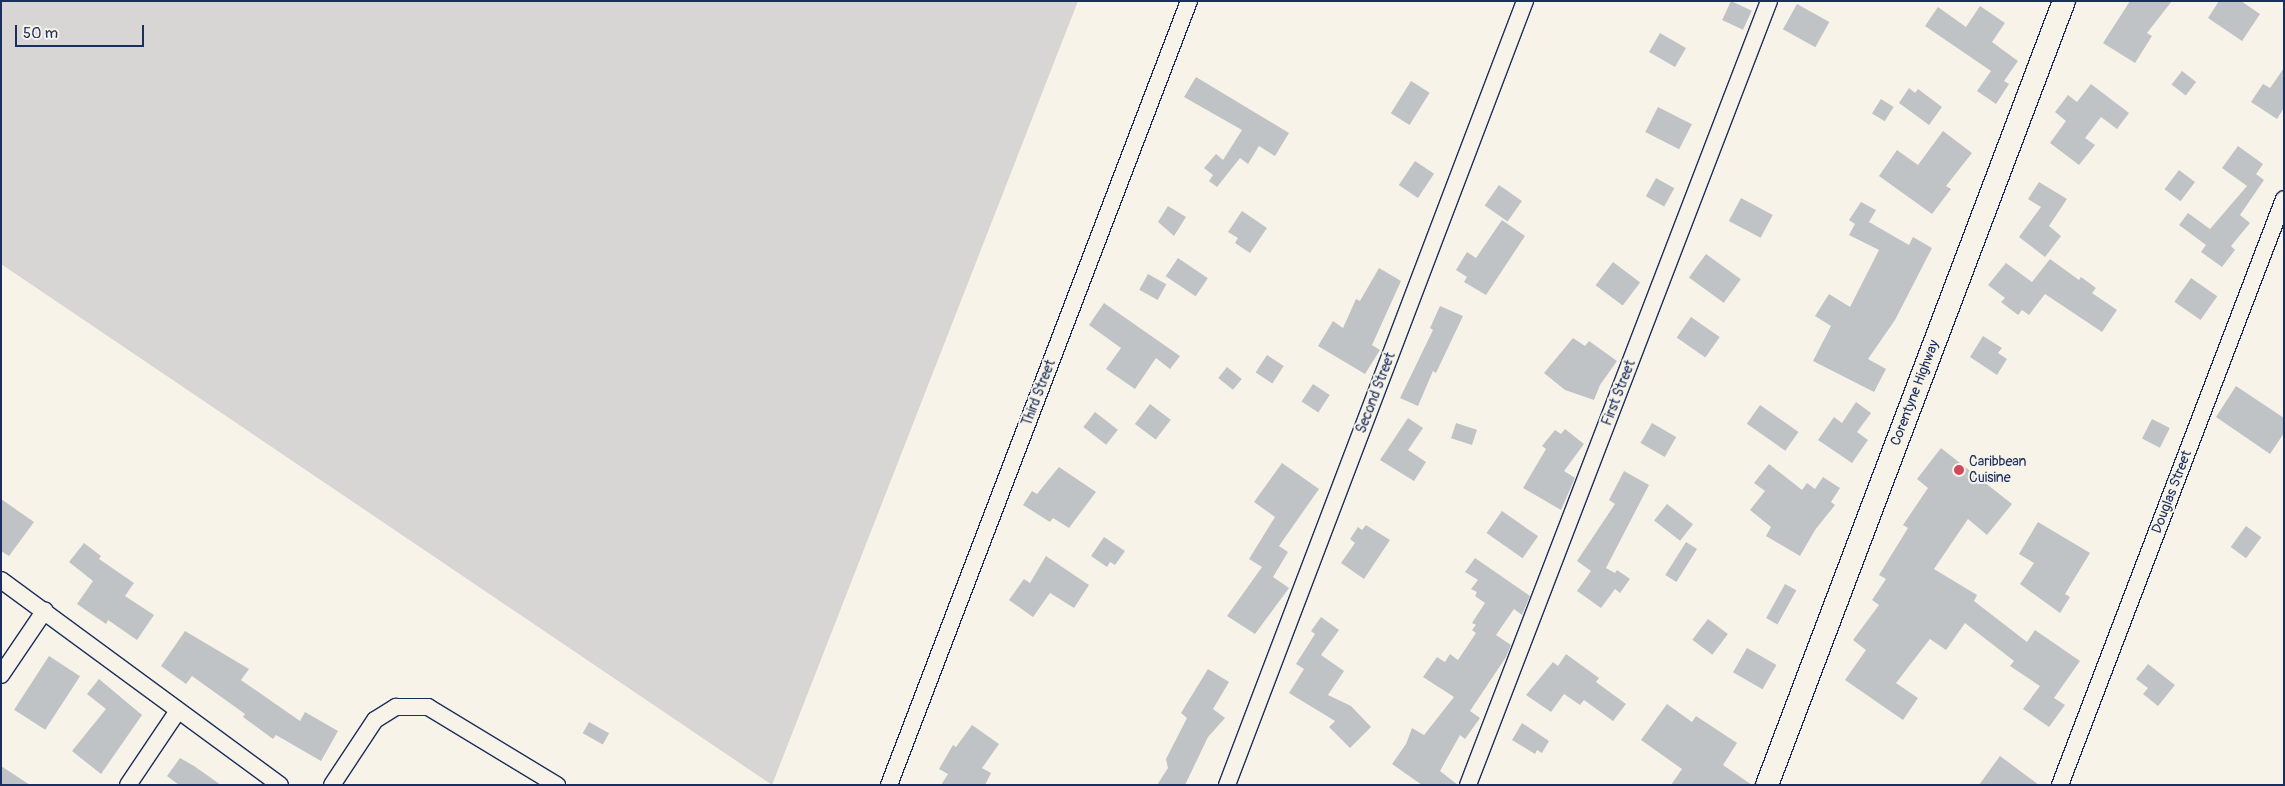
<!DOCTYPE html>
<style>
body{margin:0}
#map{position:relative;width:2285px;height:786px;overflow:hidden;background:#f7f3e8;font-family:Pangolin,sans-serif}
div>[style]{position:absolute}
.green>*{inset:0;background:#d7d6d4}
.building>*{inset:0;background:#c0c3c5;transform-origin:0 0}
.roads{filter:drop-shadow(1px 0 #1b2f5e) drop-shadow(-1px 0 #1b2f5e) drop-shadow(0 1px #1b2f5e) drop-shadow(0 -1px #1b2f5e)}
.minor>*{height:16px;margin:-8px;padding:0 8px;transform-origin:8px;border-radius:8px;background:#f7f3e8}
.secondary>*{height:22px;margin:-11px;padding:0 11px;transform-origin:11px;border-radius:11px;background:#f7f3e8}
.dots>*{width:14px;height:14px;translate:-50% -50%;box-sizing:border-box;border:2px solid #f7f3e8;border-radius:50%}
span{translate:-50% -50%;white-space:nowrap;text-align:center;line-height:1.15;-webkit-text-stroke:4px #f7f3e8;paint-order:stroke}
.street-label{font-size:14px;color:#1b2f5e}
.poi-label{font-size:14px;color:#1b2f5e}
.left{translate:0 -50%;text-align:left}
.frame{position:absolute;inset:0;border:2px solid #1b2f5e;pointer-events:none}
.scale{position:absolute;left:15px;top:25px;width:129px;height:22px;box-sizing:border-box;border:2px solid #1b2f5e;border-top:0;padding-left:6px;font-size:15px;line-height:18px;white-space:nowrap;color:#1b2f5e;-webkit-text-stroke:4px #f7f3e8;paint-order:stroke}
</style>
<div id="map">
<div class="green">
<div style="clip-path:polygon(1px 1px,1078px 1px,772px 785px,1px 264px)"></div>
</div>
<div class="building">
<div style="left:1731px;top:1px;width:23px;height:21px;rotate:25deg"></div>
<div style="clip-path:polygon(2130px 1px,2172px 1px,2147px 33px,2152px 36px,2135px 63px,2103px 43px)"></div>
<div style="clip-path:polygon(2219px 1px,2241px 1px,2260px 14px,2242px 41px,2208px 18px)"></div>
<div style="left:1797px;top:4px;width:37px;height:29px;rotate:29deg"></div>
<div style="clip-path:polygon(1980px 6px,2005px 23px,1992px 42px,2018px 61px,2004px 81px,2009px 84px,1996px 104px,1977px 91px,1991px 71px,1925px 26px,1938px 7px,1966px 27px)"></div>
<div style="left:1660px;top:33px;width:30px;height:22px;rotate:30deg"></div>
<div style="clip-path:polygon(2284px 68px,2284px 108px,2277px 119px,2251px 102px,2263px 84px,2270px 88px)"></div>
<div style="left:2182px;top:71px;width:18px;height:17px;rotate:38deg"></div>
<div style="clip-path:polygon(1196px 77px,1289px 133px,1275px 156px,1259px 146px,1248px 164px,1240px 158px,1217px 187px,1209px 181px,1213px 175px,1204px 168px,1216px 154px,1223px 160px,1242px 130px,1184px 97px)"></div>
<div style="left:1411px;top:81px;width:22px;height:38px;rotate:32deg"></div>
<div style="clip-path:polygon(2091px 84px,2129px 113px,2117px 129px,2101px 117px,2085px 138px,2095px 145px,2079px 165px,2050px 143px,2066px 121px,2055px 112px,2068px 95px,2077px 102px)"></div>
<div style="clip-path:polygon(1909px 88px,1915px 93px,1918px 89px,1942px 107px,1929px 125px,1899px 103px)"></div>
<div style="left:1881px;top:99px;width:15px;height:17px;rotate:32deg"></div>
<div style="left:1658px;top:107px;width:38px;height:28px;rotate:27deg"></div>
<div style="clip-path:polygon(1943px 131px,1972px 153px,1946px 186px,1951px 189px,1932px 214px,1879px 176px,1897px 150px,1918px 165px)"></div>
<div style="clip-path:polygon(2238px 146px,2263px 164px,2254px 177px,2256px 174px,2264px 180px,2240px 215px,2250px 223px,2231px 246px,2235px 250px,2222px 267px,2201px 252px,2206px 245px,2179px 225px,2188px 213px,2210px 229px,2247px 186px,2222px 168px)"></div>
<div style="left:1415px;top:161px;width:23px;height:29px;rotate:34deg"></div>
<div style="left:2179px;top:170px;width:20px;height:24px;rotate:37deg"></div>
<div style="left:1656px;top:178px;width:21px;height:21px;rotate:29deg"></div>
<div style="clip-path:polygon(2039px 182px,2067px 199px,2049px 226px,2061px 236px,2045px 257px,2019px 237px,2041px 207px,2028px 199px)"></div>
<div style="left:1499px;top:185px;width:28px;height:25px;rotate:35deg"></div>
<div style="left:1741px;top:198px;width:36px;height:26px;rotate:28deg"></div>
<div style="clip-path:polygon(1861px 202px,1876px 210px,1869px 222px,1909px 245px,1913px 237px,1932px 248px,1895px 320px,1868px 359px,1886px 369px,1874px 392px,1813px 361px,1831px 326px,1815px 316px,1829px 294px,1850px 307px,1879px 250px,1849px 235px,1855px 224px,1849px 220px)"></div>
<div style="clip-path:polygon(1168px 206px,1186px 217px,1174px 236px,1158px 222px)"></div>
<div style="clip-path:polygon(1242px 211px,1267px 228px,1250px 253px,1235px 243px,1238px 238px,1228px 232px)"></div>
<div style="clip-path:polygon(1502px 220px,1525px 236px,1486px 295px,1464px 282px,1467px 277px,1456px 270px,1467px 252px,1476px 258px)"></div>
<div style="left:1706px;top:254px;width:43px;height:29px;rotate:36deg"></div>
<div style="left:1178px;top:258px;width:36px;height:22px;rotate:34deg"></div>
<div style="clip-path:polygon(2050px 259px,2079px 280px,2081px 277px,2096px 288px,2092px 293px,2117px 310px,2102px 332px,2045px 294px,2029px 315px,2022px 310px,2018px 315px,2001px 302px,2005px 298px,1988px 285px,2006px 263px,2032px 282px)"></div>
<div style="left:1613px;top:262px;width:34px;height:29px;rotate:37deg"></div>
<div style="clip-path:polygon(1379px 268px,1401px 281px,1372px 345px,1380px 350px,1365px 374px,1318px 346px,1333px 321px,1343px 328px,1356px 299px,1360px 301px)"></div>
<div style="left:1148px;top:274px;width:21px;height:18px;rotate:29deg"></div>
<div style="left:2191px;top:278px;width:32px;height:29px;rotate:35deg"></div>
<div style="clip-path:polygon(1104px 303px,1180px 356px,1170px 369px,1156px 358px,1135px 389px,1106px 369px,1121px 348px,1089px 325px)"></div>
<div style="clip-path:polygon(1440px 306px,1463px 316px,1436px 373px,1433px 371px,1418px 406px,1400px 398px,1433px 330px,1430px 328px)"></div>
<div style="left:1691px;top:317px;width:35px;height:25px;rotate:35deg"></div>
<div style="clip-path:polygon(1983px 336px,2002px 348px,1998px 353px,2007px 359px,1997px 375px,1970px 357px)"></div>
<div style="clip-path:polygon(1573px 338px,1585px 346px,1589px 341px,1617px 361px,1600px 385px,1594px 400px,1565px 390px,1544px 373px)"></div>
<div style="left:1267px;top:355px;width:20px;height:21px;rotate:33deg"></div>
<div style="left:1227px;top:367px;width:19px;height:14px;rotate:39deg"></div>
<div style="left:1313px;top:384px;width:20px;height:21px;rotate:33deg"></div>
<div style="clip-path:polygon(2236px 386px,2284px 418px,2284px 433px,2270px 454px,2216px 417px)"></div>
<div style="clip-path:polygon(1856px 402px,1871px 413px,1857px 432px,1868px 440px,1852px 463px,1818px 440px,1834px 417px,1842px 423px)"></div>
<div style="left:1150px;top:404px;width:26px;height:25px;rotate:37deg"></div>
<div style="left:1760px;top:405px;width:47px;height:23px;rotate:35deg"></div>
<div style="left:1095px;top:412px;width:29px;height:19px;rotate:38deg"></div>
<div style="clip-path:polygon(1408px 418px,1423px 428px,1408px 450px,1426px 462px,1414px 481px,1380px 460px)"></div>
<div style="left:2152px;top:419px;width:20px;height:22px;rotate:27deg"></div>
<div style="left:1456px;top:423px;width:22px;height:16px;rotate:18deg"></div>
<div style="left:1652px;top:423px;width:28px;height:23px;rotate:30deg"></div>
<div style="clip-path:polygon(1565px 429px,1584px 444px,1564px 471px,1575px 478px,1561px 510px,1523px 488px,1546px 449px,1542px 446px,1555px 430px,1561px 434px)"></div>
<div style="clip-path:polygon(1941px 448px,2012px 504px,1987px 535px,1968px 519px,1934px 569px,1977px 595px,1974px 601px,2027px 642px,2035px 630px,2080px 661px,2054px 698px,2065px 705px,2049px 727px,2023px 709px,2040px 686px,2010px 666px,2014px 661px,1965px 623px,1946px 650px,1930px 639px,1896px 683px,1918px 698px,1903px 720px,1845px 680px,1866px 650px,1853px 640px,1879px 605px,1872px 600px,1886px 579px,1879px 575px,1908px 528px,1903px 525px,1928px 488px,1917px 479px)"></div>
<div style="clip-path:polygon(1282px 463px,1319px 489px,1279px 546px,1288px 552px,1273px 577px,1289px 588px,1255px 634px,1227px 616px,1262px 567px,1249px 559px,1275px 517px,1254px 502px)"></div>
<div style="clip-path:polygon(1769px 464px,1802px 490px,1807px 483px,1815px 489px,1823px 477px,1840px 488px,1831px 502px,1835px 505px,1815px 530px,1800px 556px,1766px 536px,1771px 527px,1750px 510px,1765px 491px,1754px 483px)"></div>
<div style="clip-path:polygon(1059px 467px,1096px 492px,1069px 528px,1053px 518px,1050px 522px,1023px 505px,1032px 491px,1037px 494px)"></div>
<div style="clip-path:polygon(1624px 471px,1649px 485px,1606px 568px,1615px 573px,1617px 570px,1630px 579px,1620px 593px,1615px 589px,1601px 608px,1577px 591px,1591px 571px,1577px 561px,1615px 504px,1609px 500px)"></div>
<div style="clip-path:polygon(1px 499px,34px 522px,9px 556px,1px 551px)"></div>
<div style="left:1667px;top:504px;width:33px;height:21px;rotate:38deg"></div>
<div style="left:1502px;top:511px;width:44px;height:27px;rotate:35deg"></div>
<div style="clip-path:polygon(2038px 522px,2090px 553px,2065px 594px,2070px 597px,2060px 613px,2020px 584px,2034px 563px,2019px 554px)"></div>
<div style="clip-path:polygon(1366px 525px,1390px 540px,1364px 579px,1341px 563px,1355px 543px,1350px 539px,1358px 527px,1362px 530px)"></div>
<div style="left:2246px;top:526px;width:19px;height:26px;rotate:36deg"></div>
<div style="clip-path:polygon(1104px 537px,1125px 551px,1115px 565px,1110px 562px,1107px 567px,1091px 556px)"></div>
<div style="left:1686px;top:542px;width:13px;height:39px;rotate:32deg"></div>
<div style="clip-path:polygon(84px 543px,101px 556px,99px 559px,134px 583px,125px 596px,154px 615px,137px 640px,108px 620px,106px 624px,77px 604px,93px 581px,69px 562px)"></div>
<div style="clip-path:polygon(1046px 556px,1089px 585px,1074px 608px,1050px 593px,1033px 617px,1009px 600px,1024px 579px,1030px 583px)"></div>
<div style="clip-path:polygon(1475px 558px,1530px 596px,1522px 615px,1514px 609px,1496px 635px,1511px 645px,1506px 657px,1470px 711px,1480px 718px,1465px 739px,1460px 735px,1440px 771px,1458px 785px,1422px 785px,1392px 764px,1406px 744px,1412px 728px,1424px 735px,1454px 697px,1423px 677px,1437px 657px,1445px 662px,1450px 654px,1458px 660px,1476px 633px,1472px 630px,1476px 625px,1472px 623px,1485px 603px,1475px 596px,1477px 592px,1471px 589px,1478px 580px,1465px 572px)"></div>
<div style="left:1785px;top:584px;width:13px;height:39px;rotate:29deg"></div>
<div style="clip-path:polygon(1321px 617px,1339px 630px,1321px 655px,1344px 671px,1328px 695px,1351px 706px,1371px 727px,1350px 748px,1329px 727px,1335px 721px,1289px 693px,1304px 669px,1296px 664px,1315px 634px,1311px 631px)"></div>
<div style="left:1708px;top:619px;width:25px;height:26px;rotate:37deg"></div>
<div style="clip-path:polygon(185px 631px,249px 669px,241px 680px,300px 721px,305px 712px,338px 731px,321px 761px,276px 735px,273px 739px,243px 717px,245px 714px,192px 676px,186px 684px,161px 666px)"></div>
<div style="left:1747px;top:648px;width:34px;height:28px;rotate:30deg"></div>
<div style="clip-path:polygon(1566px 654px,1599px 678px,1596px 682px,1626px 704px,1613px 721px,1584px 700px,1580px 705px,1564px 694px,1551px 712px,1526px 695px,1553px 662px,1558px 666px)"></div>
<div style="left:49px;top:656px;width:37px;height:64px;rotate:33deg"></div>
<div style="clip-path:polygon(2148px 664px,2175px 685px,2158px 706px,2143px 694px,2148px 688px,2136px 679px)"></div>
<div style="clip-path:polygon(1208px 669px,1229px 682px,1213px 709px,1225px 718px,1208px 737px,1185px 785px,1157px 785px,1168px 768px,1166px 759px,1187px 718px,1181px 713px)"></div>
<div style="clip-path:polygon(99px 679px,142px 715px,101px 774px,72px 751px,106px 709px,87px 694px)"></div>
<div style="clip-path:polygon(1667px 704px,1692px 722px,1696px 716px,1737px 743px,1723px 765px,1752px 785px,1671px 785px,1682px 769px,1641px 740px)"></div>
<div style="left:589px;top:722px;width:23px;height:13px;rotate:29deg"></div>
<div style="clip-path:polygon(1522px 723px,1549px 741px,1542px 753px,1537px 750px,1535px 754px,1512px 740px)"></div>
<div style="clip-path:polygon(972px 725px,999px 744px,982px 768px,991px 773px,985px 785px,941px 785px,948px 774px,939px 769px,953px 745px,956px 747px)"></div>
<div style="clip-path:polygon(2000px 756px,2039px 785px,1979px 785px)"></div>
<div style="clip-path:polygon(180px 758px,194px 766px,221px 785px,179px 785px,167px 776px)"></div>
<div style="clip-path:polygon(1px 766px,30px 785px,1px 785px)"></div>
</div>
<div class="roads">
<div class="minor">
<div style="left:1px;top:580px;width:346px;rotate:36.3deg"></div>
<div style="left:1px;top:675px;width:78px;rotate:-55.9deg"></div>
<div style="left:128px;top:785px;width:88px;rotate:-56.1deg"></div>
<div style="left:332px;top:785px;width:78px;rotate:-56.5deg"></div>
<div style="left:375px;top:720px;width:25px;rotate:-32deg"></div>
<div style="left:396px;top:707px;width:32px"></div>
<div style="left:428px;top:707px;width:151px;rotate:31.2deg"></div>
<div style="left:889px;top:785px;width:839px;rotate:-69.06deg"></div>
<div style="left:1227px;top:785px;width:839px;rotate:-69.19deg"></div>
<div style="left:1468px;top:785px;width:840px;rotate:-69deg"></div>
<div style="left:2060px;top:785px;width:627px;rotate:-69.08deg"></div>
</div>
<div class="secondary">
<div style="left:1767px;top:785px;width:838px;rotate:-69.25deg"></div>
</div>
</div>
<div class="dots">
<div style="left:1959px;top:470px;background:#d1495b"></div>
</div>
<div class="street-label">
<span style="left:1039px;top:393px;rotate:-69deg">Third Street</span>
<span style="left:1376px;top:393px;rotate:-69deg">Second Street</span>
<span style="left:1619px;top:393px;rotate:-69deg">First Street</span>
<span style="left:1915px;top:393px;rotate:-69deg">Corentyne Highway</span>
<span style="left:2172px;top:492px;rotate:-69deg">Douglas Street</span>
</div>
<div class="poi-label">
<span class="left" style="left:1969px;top:470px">Caribbean<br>Cuisine</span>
</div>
<div class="frame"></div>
<div class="scale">50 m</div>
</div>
